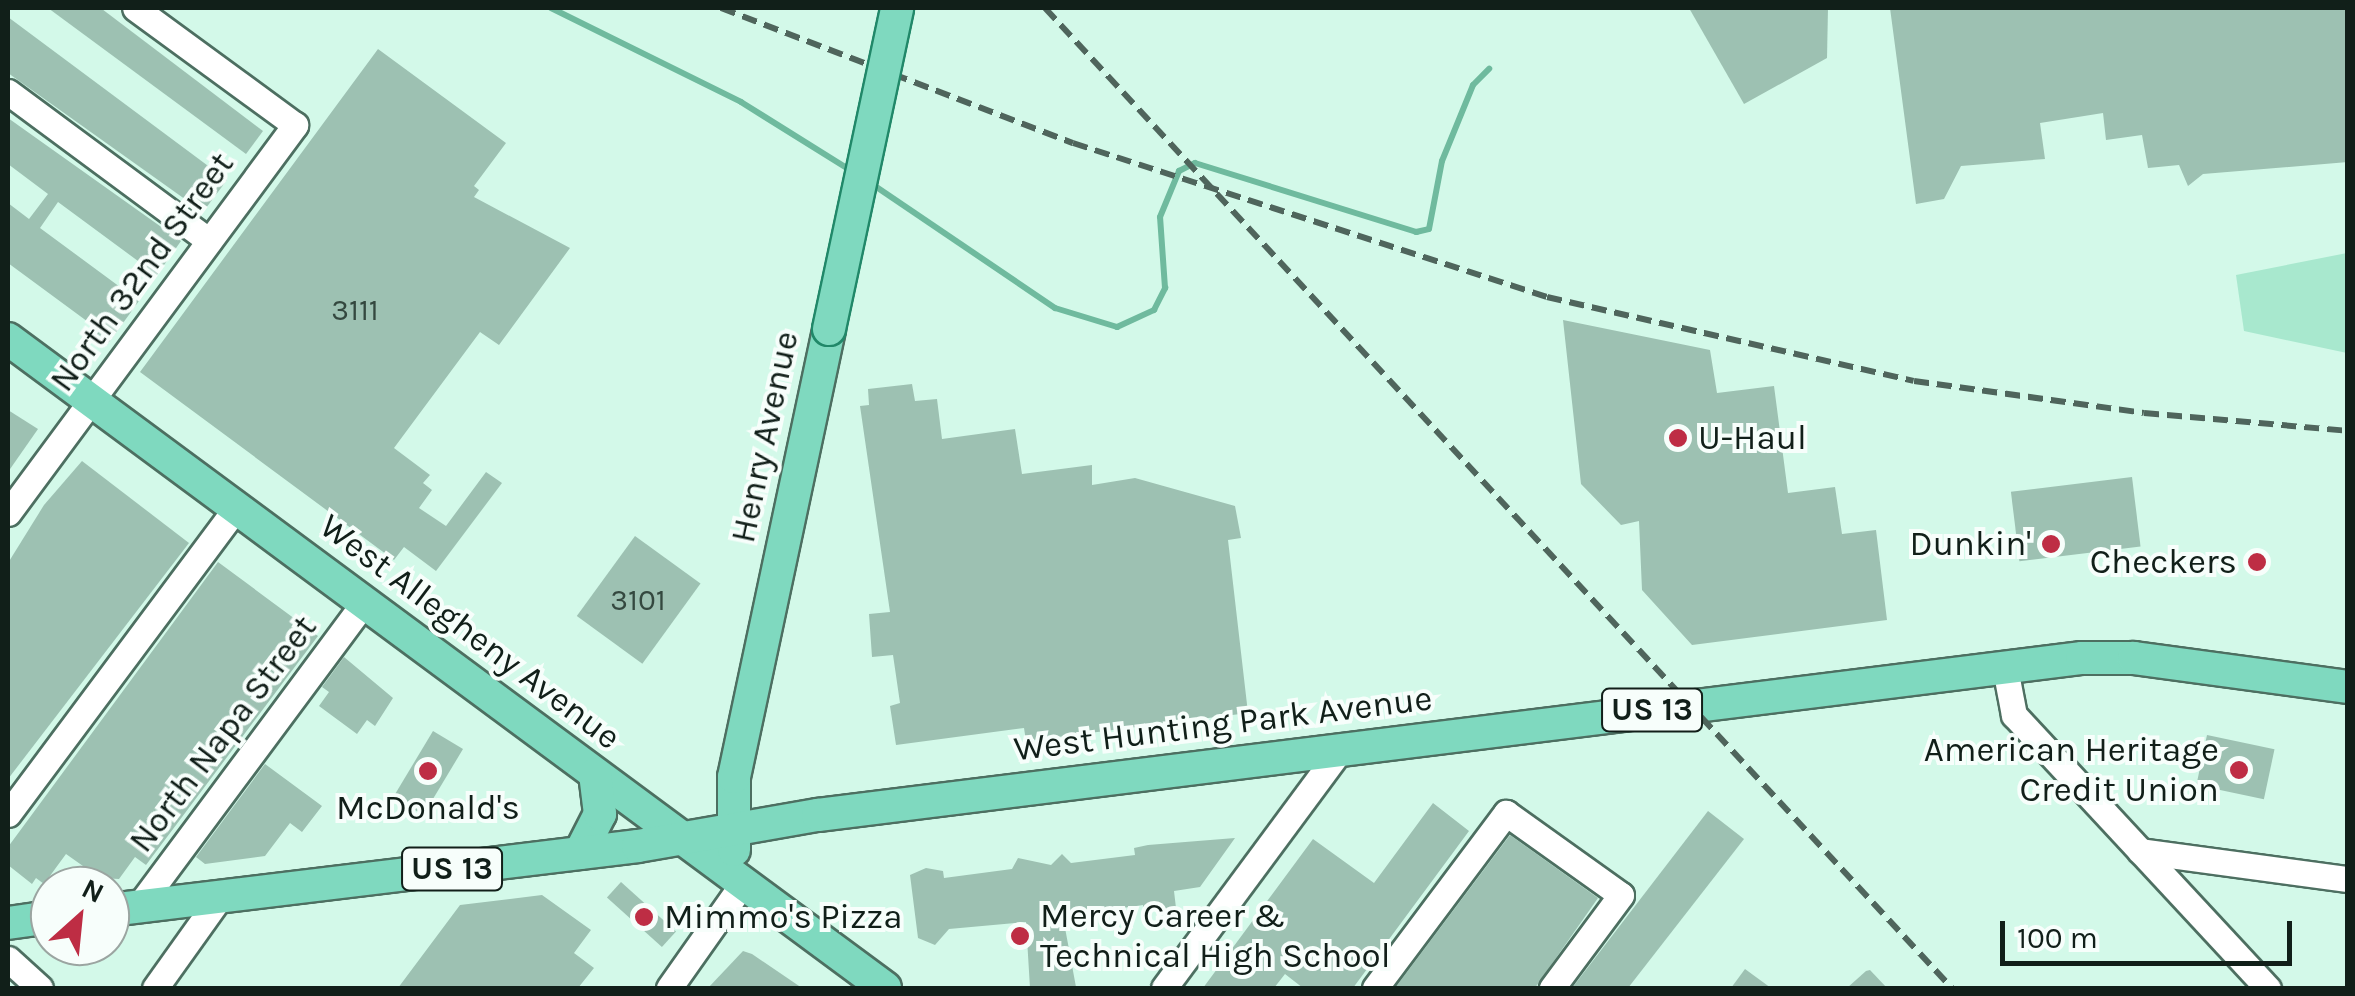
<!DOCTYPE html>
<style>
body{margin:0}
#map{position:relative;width:2355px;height:996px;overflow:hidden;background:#d3f9e9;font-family:Karla,sans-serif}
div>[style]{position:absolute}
.green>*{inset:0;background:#a8e8ce}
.stream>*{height:6px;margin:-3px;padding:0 3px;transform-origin:3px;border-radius:3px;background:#6fba9e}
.building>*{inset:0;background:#9dc1b2;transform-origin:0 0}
.roads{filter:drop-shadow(2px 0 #4d6f61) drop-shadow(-2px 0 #4d6f61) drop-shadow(0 2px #4d6f61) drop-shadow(0 -2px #4d6f61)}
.minor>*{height:25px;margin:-12.5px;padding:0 12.5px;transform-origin:12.5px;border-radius:12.5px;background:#fff}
.major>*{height:32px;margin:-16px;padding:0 16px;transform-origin:16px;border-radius:16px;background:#7fd9bf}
.rail>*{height:6px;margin-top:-3px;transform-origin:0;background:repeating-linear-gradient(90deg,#4f655c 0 15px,transparent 0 23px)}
.bridges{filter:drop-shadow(2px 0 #218869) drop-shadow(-2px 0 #218869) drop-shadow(0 2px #218869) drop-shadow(0 -2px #218869)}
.major-bridge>*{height:32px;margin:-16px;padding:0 16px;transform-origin:16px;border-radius:16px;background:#7fd9bf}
.dots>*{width:28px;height:28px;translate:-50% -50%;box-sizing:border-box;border:5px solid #f7fefb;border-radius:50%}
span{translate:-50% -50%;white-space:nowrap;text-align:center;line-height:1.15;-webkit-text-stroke:8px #f7fefb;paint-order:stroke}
.number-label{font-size:30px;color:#34483f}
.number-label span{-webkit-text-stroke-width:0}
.shield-label span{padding:2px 8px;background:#f7fefb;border:2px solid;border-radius:8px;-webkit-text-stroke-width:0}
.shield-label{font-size:32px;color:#111f19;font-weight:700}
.street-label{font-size:35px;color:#111f19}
.poi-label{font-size:35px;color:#111f19}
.left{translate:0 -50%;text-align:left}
.right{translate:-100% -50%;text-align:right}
.frame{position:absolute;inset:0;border:10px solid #111f19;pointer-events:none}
.north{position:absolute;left:30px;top:866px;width:100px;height:100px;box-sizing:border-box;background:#f7fefb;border:2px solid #9ba5a1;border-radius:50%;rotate:27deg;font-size:28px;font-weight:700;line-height:40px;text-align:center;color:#111f19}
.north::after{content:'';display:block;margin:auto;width:35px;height:45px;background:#be2d44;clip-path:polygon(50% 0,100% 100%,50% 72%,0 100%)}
.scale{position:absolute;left:2000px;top:921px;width:292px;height:45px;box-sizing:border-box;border:5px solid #111f19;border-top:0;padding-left:12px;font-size:30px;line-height:35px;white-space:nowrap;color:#111f19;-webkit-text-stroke:8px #f7fefb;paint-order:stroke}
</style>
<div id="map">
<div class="green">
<div style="clip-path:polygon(2347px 253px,2347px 353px,2244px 331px,2236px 275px)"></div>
</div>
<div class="stream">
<div style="left:551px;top:8px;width:212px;rotate:26.3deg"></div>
<div style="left:741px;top:102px;width:128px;rotate:32deg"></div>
<div style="left:869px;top:182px;width:225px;rotate:34.1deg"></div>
<div style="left:1055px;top:308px;width:65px;rotate:17deg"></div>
<div style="left:1117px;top:327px;width:41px;rotate:-24.7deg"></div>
<div style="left:1154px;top:310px;width:25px;rotate:-63deg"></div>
<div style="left:1165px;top:288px;width:71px;rotate:-94deg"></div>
<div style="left:1160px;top:217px;width:50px;rotate:-67.6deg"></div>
<div style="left:1179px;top:171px;width:18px;rotate:-27deg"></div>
<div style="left:1195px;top:163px;width:232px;rotate:17.3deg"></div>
<div style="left:1416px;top:232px;width:13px;rotate:-13deg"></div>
<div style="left:1429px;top:229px;width:69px;rotate:-79.2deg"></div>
<div style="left:1442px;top:161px;width:82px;rotate:-67.8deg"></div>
<div style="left:1473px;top:85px;width:23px;rotate:-45deg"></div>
</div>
<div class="building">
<div style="clip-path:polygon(48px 8px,102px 9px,263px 131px,246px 154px)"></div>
<div style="clip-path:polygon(1689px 8px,1828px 8px,1827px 58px,1744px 104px)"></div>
<div style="clip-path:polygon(1890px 8px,2348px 8px,2348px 162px,2203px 174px,2188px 186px,2179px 165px,2148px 168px,2142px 135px,2106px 140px,2103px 113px,2040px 123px,2045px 159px,1961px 166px,1944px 199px,1916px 204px)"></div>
<div style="clip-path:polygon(8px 17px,227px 180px,203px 212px,8px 73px)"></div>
<div style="clip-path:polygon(378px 49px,506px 143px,474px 186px,479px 190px,474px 197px,570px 248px,499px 345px,480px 332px,394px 448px,430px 475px,423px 483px,432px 490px,419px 508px,446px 526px,486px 472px,502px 483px,436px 571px,404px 547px,394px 560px,140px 372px)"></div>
<div style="clip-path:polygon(8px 118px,181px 241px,157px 275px,58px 202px,40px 228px,139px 301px,107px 345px,94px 336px,99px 330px,8px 263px,8px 203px,29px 219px,48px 194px,8px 164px)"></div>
<div style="clip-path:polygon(1563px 320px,1710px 350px,1717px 393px,1774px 386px,1788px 493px,1835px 487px,1842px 534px,1876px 530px,1887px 620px,1692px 645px,1642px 590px,1639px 521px,1621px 525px,1581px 484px)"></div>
<div style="clip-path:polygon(912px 384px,915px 401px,937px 399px,942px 439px,1015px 429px,1022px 474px,1092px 465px,1092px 485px,1135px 478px,1235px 506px,1241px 538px,1228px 540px,1248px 713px,1026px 741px,1024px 728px,896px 745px,890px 706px,900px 703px,893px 655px,872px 657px,869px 614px,890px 612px,860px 406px,869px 405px,868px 389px)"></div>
<div style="clip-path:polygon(8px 410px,38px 429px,8px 472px)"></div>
<div style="clip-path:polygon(82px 461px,189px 543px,8px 779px,8px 563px,44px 505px)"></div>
<div style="left:2132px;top:477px;width:70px;height:122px;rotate:83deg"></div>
<div style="left:635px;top:536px;width:81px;height:99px;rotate:36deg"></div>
<div style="clip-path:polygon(218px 562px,318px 636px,146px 865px,135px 857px,119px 879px,100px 878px,66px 854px,44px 884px,36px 878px,32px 884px,8px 865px,8px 847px)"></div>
<div style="clip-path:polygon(344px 657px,393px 698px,375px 726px,367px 720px,357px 734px,319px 706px,329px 692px,322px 687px)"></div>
<div style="left:433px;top:731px;width:35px;height:77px;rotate:31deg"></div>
<div style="left:2207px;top:735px;width:69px;height:51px;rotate:12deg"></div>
<div style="clip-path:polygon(265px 764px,322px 806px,302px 832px,290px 823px,265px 856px,205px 864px,196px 857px)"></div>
<div style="clip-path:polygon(1433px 803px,1469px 831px,1353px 988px,1303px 988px,1285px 974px,1274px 988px,1203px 988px,1313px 839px,1374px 883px)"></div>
<div style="clip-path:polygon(1708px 811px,1744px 839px,1628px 988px,1572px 988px)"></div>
<div style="clip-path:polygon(1510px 835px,1598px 898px,1535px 988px,1395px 988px)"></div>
<div style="clip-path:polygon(1235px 838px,1200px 887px,1174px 891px,1176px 908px,1143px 912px,1143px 905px,1063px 917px,1076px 987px,1030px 988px,1026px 922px,949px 929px,935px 945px,918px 938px,910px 875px,926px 868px,943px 871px,944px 878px,1012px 869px,1018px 858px,1051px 865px,1062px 854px,1071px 863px,1135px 855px,1134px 848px,1148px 845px)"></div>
<div style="left:621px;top:882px;width:74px;height:21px;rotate:42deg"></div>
<div style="clip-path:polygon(542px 895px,591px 930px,574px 953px,594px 968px,578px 988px,398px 988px,460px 905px)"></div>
<div style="clip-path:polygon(743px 951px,752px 954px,802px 988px,708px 988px)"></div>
<div style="clip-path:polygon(1745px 969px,1771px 988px,1731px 988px)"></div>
<div style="clip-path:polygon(1870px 970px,1887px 988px,1847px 988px,1866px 971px)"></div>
</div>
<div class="roads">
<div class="minor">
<div style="left:8px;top:92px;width:250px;rotate:36.5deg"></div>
<div style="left:8px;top:513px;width:483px;rotate:-53.5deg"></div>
<div style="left:295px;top:125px;width:198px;rotate:-143.8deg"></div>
<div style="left:2005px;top:668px;width:48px;rotate:79.2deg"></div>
<div style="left:2014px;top:715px;width:373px;rotate:47.1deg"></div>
<div style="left:8px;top:814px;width:382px;rotate:-53.3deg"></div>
<div style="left:2140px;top:851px;width:210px;rotate:7.7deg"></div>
<div style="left:138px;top:907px;width:379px;rotate:-53.4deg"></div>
<div style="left:8px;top:959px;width:43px;rotate:42.2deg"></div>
<div style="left:155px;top:988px;width:112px;rotate:-54.5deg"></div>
<div style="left:669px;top:988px;width:128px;rotate:-54.8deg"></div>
<div style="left:1164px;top:988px;width:297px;rotate:-53.5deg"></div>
<div style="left:1375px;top:988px;width:219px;rotate:-53.2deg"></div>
<div style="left:1506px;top:813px;width:141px;rotate:35.5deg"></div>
<div style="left:1621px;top:895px;width:116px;rotate:126.6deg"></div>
</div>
<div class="major">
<div style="left:8px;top:339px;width:1091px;rotate:36.5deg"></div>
<div style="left:734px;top:850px;width:73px;rotate:-90deg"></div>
<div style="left:734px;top:777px;width:458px;rotate:-78deg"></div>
<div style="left:580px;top:853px;width:44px;rotate:-62.9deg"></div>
<div style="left:600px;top:814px;width:40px;rotate:-97.1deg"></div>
<div style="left:110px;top:910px;width:532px;rotate:-6.91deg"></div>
<div style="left:638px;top:846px;width:183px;rotate:-9.8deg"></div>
<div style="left:818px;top:815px;width:1274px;rotate:-7.08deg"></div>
<div style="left:2082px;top:658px;width:52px"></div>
<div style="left:2134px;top:658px;width:216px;rotate:7.7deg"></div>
<div style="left:8px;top:923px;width:42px;rotate:-8.1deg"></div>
</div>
</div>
<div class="rail">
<div style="left:721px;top:8px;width:377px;rotate:21deg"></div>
<div style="left:1073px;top:143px;width:498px;rotate:18deg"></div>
<div style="left:1547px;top:297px;width:376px;rotate:12.9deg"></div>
<div style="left:1914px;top:381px;width:232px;rotate:7.9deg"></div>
<div style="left:2144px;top:413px;width:205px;rotate:5deg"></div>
<div style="left:1045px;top:8px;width:1335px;rotate:47.22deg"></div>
</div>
<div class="bridges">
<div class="major-bridge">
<div style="left:829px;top:329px;width:328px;rotate:-78deg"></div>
</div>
</div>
<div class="dots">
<div style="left:1678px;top:438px;background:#be2d44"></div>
<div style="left:2051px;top:544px;background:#be2d44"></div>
<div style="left:2257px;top:562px;background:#be2d44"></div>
<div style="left:2239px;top:770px;background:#be2d44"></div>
<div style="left:428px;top:771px;background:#be2d44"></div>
<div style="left:644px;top:917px;background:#be2d44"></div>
<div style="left:1020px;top:936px;background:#be2d44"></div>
</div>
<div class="number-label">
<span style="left:355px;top:310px">3111</span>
<span style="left:638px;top:600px">3101</span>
</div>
<div class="shield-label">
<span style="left:1652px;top:710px">US 13</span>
<span style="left:452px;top:869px">US 13</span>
</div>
<div class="street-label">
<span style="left:142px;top:272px;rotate:-54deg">North 32nd Street</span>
<span style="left:765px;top:437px;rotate:-78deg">Henry Avenue</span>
<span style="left:470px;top:632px;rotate:37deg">West Allegheny Avenue</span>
<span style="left:1223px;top:724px;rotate:-7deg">West Hunting Park Avenue</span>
<span style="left:223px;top:734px;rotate:-53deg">North Napa Street</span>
</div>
<div class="poi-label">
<span class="left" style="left:1698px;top:438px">U-Haul</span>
<span class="right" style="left:2031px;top:544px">Dunkin'</span>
<span class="right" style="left:2237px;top:562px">Checkers</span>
<span class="right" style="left:2219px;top:770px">American Heritage<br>Credit Union</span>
<span style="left:428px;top:808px">McDonald's</span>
<span class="left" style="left:1040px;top:936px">Mercy Career &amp;<br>Technical High School</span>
<span class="left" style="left:664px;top:917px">Mimmo's Pizza</span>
</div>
<div class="frame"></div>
<div class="north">N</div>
<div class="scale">100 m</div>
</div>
